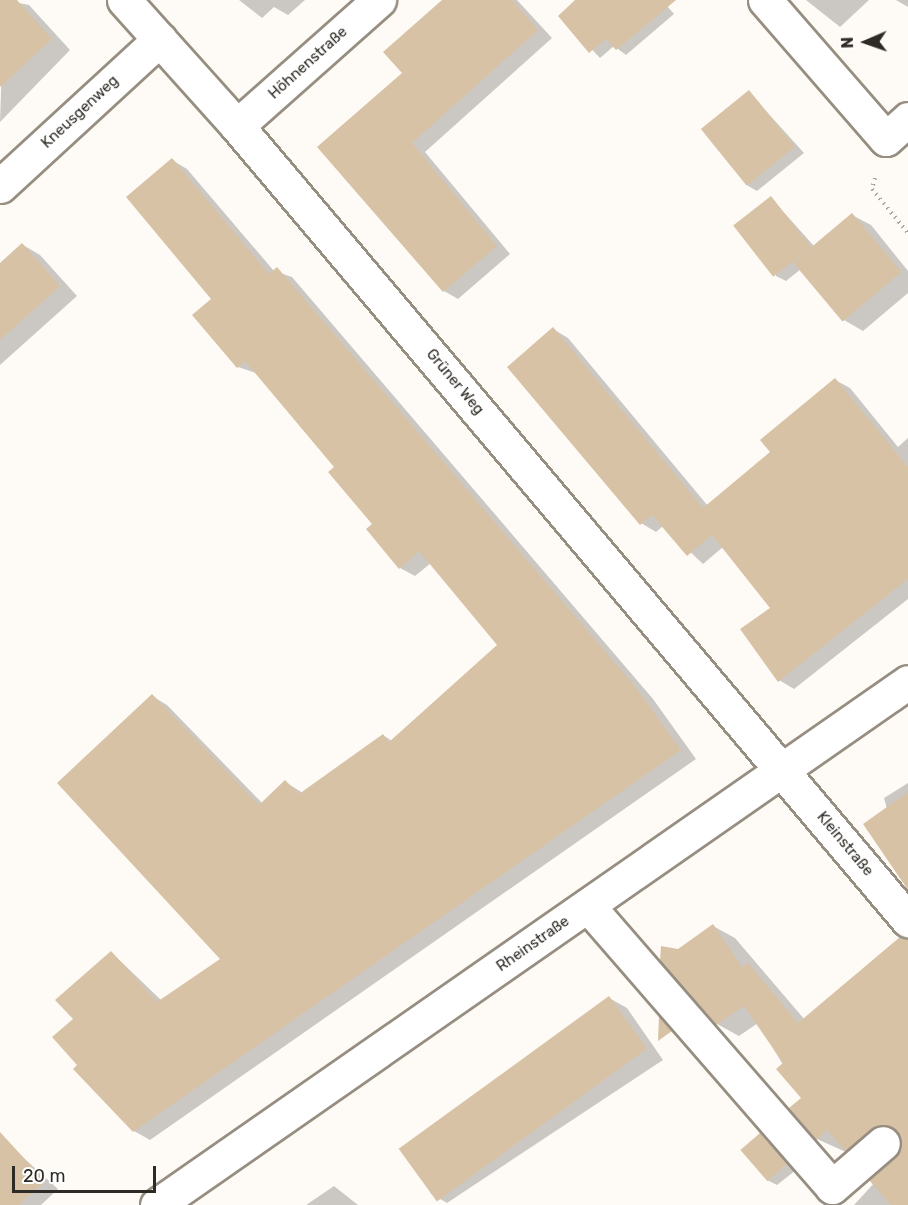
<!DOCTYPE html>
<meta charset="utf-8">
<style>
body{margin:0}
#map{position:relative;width:908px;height:1205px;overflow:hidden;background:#fefaf5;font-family:Rubik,sans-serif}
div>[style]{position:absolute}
.shadow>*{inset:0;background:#0003}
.building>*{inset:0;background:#d8c2a5;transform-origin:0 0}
.path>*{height:4px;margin-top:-2px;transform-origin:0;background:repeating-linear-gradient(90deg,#a9a5a0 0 1.5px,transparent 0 6px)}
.roads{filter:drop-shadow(2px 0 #978e82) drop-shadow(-2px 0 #978e82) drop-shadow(0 2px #978e82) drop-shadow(0 -2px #978e82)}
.minor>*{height:33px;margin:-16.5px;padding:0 16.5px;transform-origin:16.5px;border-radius:16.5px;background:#fff}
span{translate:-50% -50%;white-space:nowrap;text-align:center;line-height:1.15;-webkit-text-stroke:6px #fff;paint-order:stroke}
.street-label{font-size:15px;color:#2e2a25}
.north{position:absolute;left:836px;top:12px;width:60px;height:60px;-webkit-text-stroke:4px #fff;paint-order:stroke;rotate:268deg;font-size:16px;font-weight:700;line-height:24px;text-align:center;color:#2e2a25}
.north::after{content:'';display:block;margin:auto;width:21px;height:27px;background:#2e2a25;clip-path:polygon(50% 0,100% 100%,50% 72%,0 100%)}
.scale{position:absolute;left:12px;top:1166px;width:144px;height:27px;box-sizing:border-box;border:3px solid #2e2a25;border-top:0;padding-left:8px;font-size:18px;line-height:21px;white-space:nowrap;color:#2e2a25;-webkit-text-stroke:4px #fff;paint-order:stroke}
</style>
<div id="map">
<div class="shadow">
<div style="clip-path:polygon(4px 0,29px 5px,70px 50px,0 122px)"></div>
<div style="clip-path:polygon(239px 0,305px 0,288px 15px,274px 7px,262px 18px)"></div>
<div style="clip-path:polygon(444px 0,517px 0,552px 38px,425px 152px,510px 254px,458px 299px,444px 291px,319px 147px,404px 73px)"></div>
<div style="clip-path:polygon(580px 0,662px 0,674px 14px,626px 55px,614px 46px,600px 58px,560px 16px)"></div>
<div style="clip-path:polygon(806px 0,869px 0,840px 27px)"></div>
<div style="clip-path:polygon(896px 0,908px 0,908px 7px)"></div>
<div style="clip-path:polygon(749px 92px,804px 153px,757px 191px,748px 186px)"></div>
<div style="clip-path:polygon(172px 160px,187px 169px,274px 271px,292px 277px,653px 699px,696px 759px,150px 1140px,134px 1131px,79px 1065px,75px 1019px,111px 952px,161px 1000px,222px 959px,152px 696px,167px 705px,263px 804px,285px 782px,303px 793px,383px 735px,392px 741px,499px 645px,431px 563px,415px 576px,400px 568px,336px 467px,256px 373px,238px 367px)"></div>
<div style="clip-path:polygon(771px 198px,814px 246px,852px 215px,871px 225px,908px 271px,908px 293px,863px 331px,844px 320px,801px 269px,786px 281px,776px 276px)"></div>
<div style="clip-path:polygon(23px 245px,40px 255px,77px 296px,0 365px,0 265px)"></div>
<div style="clip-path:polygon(553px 329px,568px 338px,708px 506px,773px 452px,835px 380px,850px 388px,898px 447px,908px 438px,908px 599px,794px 689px,779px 680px,772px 609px,723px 547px,703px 564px,663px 526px,656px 532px,641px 523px)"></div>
<div style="clip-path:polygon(908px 783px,908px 887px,884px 798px)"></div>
<div style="clip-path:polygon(713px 926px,735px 938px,805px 1020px,908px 974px,908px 1205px,854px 1205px,897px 1158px,904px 1135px,868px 1162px,817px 1139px,803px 1098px,758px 1023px,739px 1036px,717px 1024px,678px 951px)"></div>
<div style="clip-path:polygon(609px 998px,627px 1008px,663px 1060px,447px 1203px,430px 1193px)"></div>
<div style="clip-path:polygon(760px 1135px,796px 1170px,777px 1185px,767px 1180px)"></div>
<div style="clip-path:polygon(16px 1151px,58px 1189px,41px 1205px,0 1205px,0 1165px)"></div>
<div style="clip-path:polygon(334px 1186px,358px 1205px,306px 1205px)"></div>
</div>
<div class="building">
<div style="clip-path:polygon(0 0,17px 0,52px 39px,0 87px)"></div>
<div style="clip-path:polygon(442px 0,512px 0,538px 30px,412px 143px,497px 246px,443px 292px,317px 147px,402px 73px,383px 52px)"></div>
<div style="clip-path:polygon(575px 0,676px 0,616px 50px,606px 39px,589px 53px,558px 16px)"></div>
<div style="left:749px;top:90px;width:73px;height:62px;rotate:51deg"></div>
<div style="clip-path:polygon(172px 158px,269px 274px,277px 267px,637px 689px,681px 750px,133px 1132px,73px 1069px,77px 1065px,52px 1037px,73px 1019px,55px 1000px,111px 951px,157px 1002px,220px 959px,57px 783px,152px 694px,259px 805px,285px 780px,299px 794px,383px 734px,389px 742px,497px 645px,419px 551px,399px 569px,366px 529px,372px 524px,328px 472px,334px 467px,245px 361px,237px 368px,192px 315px,211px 299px,126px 197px)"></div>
<div style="left:771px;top:196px;width:65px;height:48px;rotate:52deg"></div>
<div style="left:852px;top:213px;width:77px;height:77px;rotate:50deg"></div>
<div style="clip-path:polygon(22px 243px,60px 286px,0 340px,0 263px)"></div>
<div style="clip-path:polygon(553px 327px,703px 508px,770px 452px,760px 440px,835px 378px,908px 467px,908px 579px,778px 682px,740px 629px,770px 608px,712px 535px,687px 556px,652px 515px,640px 525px,507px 367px)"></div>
<div style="clip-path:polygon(908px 792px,908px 890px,863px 824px)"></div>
<div style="clip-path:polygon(713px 924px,742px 967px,748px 963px,798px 1023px,900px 937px,908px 938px,908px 1205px,891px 1205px,869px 1180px,900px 1150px,897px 1130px,879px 1125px,845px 1151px,827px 1130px,816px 1140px,789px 1108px,801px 1098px,776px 1069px,783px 1063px,744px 1006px,716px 1025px,660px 961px,661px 946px,678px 949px)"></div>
<div style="left:609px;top:996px;width:65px;height:260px;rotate:54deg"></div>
<div style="clip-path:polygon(659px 1016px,672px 1031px,658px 1041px)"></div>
<div style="clip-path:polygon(0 1132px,45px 1181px,19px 1205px,0 1205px)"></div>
<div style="left:760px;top:1133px;width:41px;height:26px;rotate:49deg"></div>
</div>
<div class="path">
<div style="left:875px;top:178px;width:11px;rotate:105deg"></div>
<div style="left:872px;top:189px;width:57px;rotate:50.7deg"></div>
</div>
<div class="roads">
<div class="minor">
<div style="left:124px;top:0;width:169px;rotate:48.1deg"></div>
<div style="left:237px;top:126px;width:1040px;rotate:49.8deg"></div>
<div style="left:765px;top:0;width:184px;rotate:49deg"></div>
<div style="left:886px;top:139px;width:30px;rotate:-42deg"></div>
<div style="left:237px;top:126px;width:190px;rotate:-41.6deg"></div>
<div style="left:0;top:186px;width:217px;rotate:-42.6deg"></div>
<div style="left:588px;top:906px;width:372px;rotate:49deg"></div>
<div style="left:832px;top:1187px;width:67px;rotate:-40.8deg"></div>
<div style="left:157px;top:1205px;width:915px;rotate:-34.85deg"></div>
</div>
</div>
<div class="street-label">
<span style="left:308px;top:63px;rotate:-42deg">Höhnenstraße</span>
<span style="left:80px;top:112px;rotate:-43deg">Kneusgenweg</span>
<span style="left:455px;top:382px;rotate:50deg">Grüner Weg</span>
<span style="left:845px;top:844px;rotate:50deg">Kleinstraße</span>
<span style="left:533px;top:944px;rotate:-35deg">Rheinstraße</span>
</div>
<div class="north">N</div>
<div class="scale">20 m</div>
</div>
